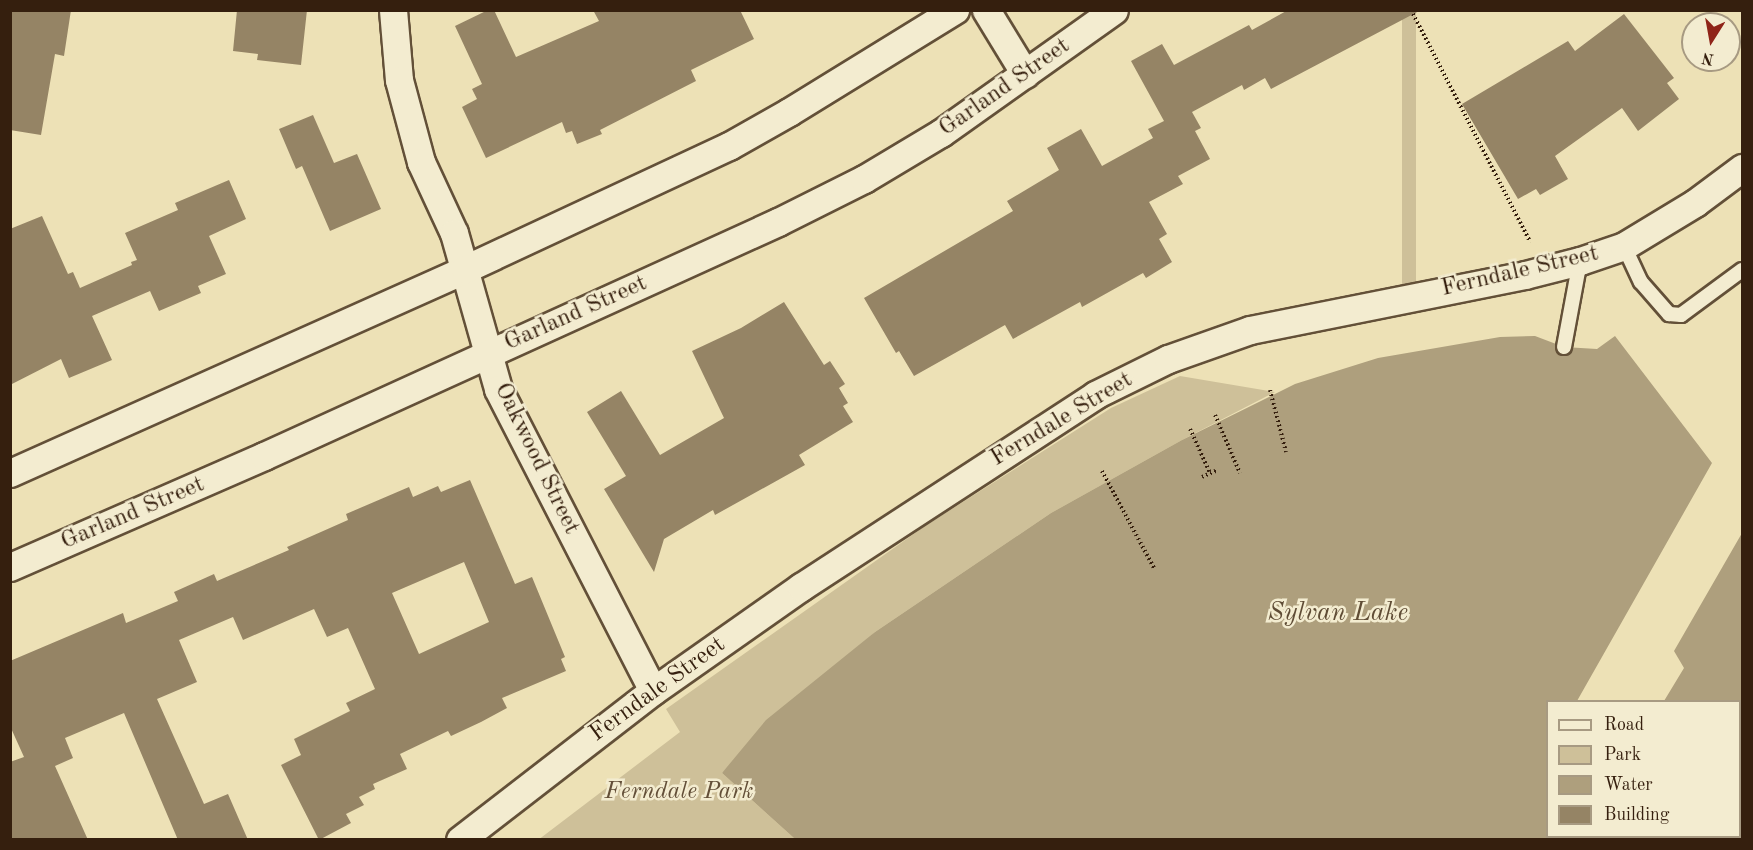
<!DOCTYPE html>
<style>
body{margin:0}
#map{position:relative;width:1753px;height:850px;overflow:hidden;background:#ede1b6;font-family:"Old Standard TT",serif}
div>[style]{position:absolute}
.green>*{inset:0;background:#cec099;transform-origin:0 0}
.water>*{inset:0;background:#ae9f7d}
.building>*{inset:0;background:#958465}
.path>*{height:4px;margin-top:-2px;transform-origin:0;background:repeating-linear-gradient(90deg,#351f0e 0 1.5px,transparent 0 4.5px)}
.roads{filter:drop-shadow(2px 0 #635038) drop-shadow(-2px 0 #635038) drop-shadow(0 2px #635038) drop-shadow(0 -2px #635038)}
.service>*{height:14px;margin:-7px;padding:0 7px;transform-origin:7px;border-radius:7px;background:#f3ecd0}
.minor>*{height:27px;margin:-13.5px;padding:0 13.5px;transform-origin:13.5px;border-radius:13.5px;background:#f3ecd0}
span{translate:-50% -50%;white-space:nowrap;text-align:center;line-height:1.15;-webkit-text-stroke:5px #f3ecd0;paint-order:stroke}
.street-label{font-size:24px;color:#351f0e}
.park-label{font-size:24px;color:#634f38;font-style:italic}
.water-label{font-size:26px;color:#5f4c35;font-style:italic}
.frame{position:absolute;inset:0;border:12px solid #351f0e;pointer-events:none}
.legend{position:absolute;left:1546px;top:700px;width:195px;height:138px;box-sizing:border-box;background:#f3ecd0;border:2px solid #a79a82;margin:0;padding:8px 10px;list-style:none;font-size:18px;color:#351f0e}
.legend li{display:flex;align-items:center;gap:12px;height:30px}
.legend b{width:30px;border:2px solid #a79a82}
.north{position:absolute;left:1681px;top:12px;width:60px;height:60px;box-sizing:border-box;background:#f3ecd0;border:2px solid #a79a82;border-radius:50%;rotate:191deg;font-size:16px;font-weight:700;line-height:24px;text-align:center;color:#351f0e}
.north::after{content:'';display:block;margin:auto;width:21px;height:27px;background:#8f2418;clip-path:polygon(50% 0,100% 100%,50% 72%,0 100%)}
</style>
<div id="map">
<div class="green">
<div style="left:1402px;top:11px;width:14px;height:280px"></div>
<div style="clip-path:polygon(1180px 376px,1275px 392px,1182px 440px,1051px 513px,875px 632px,722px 773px,795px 839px,538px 840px,680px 732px,666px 709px,925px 526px,1111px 408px)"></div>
</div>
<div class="water">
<div style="clip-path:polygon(1535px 336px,1564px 347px,1597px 349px,1615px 336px,1712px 463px,1577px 701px,1548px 702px,1548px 836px,1740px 836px,1740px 702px,1664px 701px,1684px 668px,1674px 651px,1742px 533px,1742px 839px,795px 839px,722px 773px,766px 720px,875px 632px,1051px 513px,1182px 440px,1295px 384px,1378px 358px,1500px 337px)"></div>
</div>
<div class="building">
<div style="clip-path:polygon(10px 10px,71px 10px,64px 56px,55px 54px,41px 135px,10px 130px)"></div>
<div style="clip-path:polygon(237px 10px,307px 10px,301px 65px,257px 60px,258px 54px,233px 51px)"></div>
<div style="clip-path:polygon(488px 10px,494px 10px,516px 57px,599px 21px,593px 10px,740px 10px,754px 39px,691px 70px,696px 81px,600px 130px,602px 134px,577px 144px,572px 131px,566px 133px,562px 122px,486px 158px,462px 107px,477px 99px,472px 89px,482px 84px,455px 26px)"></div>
<div style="clip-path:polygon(1288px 10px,1421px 10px,1271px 89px,1265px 78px,1244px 90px,1242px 85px,1192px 112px,1201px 128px,1195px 131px,1210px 159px,1178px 176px,1183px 184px,1149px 202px,1167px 234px,1159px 239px,1172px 262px,1146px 278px,1143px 273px,1082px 307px,1080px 302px,1013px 339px,1005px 325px,914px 376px,899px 351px,896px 353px,864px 298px,1013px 211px,1007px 201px,1059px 170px,1047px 148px,1081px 129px,1102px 166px,1153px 138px,1148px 129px,1164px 121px,1131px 61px,1162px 44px,1174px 65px,1249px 25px,1252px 30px)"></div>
<div style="clip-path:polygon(1624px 14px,1674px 78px,1667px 83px,1679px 99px,1638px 131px,1622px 108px,1555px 156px,1568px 179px,1540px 195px,1536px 189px,1518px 199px,1462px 104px,1568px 41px,1575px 51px)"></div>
<div style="clip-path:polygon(313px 115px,334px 163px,357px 154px,381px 209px,330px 231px,302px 166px,296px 169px,279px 129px)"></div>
<div style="clip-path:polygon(229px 180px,246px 219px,209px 236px,226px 274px,198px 286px,201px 293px,159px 311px,150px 291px,92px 316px,112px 360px,69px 378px,61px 359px,10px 385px,10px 229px,42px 216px,68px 274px,73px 272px,80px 288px,132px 265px,131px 262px,137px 260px,125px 233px,178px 210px,175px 203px)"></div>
<div style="clip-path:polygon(784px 302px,824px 365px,830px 361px,845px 384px,839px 388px,848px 403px,843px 406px,853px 422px,799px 455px,805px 465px,715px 515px,713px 510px,664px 539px,654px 572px,604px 489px,626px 476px,587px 412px,621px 391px,660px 455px,724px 418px,692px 351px,741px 328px)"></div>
<div style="clip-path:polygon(evenodd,470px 480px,515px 584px,532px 577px,565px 657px,561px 659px,566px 671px,502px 698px,507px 708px,481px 722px,451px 736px,448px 731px,400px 754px,407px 769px,373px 784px,375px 789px,359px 797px,364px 805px,346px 814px,351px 823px,319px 840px,281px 765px,301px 755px,294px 739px,350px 711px,346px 703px,375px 689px,348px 628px,327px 637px,314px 609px,243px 640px,233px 617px,179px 640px,197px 682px,157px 699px,204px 804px,228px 794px,248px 840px,178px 840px,124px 713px,65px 738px,73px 758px,55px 766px,88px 840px,10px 840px,10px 762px,24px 757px,10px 726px,10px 661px,123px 613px,126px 623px,178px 601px,174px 592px,214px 574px,217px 581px,289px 550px,287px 547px,348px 520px,346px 514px,409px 487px,413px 497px,438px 486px,441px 492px,470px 480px,464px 562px,489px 622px,419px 654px,392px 593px,464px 562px)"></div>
</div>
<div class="path">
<div style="left:1411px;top:10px;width:261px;rotate:62.8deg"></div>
<div style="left:1270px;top:390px;width:64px;rotate:75.5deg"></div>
<div style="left:1215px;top:415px;width:63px;rotate:66.7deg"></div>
<div style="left:1190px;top:429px;width:48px;rotate:65.6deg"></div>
<div style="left:1102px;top:471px;width:112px;rotate:61.8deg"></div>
<div style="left:1202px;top:477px;width:17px;rotate:-24deg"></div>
</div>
<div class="roads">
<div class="service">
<div style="left:1624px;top:246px;width:40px;rotate:65deg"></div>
<div style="left:1641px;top:282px;width:43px;rotate:48.8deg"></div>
<div style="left:1669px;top:314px;width:12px;rotate:5deg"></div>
<div style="left:1681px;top:315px;width:76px;rotate:-36.4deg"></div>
<div style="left:1564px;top:347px;width:87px;rotate:-79.5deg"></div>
</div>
<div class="minor">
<div style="left:393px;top:10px;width:70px;rotate:85.1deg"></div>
<div style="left:399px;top:80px;width:85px;rotate:75deg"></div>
<div style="left:421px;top:162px;width:78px;rotate:65.1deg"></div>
<div style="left:454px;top:233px;width:162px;rotate:74.2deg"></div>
<div style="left:498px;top:389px;width:339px;rotate:62.8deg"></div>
<div style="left:986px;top:10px;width:75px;rotate:58.6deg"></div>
<div style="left:10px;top:473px;width:499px;rotate:-24.1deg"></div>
<div style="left:465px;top:269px;width:291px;rotate:-25deg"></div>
<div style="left:729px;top:146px;width:69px;rotate:-29.5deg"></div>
<div style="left:789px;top:112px;width:195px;rotate:-31.6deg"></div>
<div style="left:10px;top:567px;width:277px;rotate:-23.6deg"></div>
<div style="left:264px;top:456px;width:565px;rotate:-24.48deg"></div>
<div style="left:778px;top:222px;width:96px;rotate:-26.6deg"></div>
<div style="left:864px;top:179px;width:90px;rotate:-30.9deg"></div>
<div style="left:941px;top:133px;width:212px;rotate:-35.4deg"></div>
<div style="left:460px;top:840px;width:244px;rotate:-37.7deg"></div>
<div style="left:653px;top:691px;width:181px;rotate:-35.1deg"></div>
<div style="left:801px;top:587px;width:351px;rotate:-33.1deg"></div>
<div style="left:1095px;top:395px;width:81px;rotate:-26.3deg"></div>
<div style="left:1168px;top:359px;width:87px;rotate:-19.5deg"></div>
<div style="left:1250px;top:330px;width:280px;rotate:-11.3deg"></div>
<div style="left:1525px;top:275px;width:57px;rotate:-14.3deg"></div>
<div style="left:1580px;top:261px;width:46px;rotate:-18.8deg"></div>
<div style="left:1624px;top:246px;width:83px;rotate:-31.2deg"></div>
<div style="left:1695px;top:203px;width:59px;rotate:-36.7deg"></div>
</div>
</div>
<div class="street-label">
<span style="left:1005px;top:88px;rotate:-35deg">Garland Street</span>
<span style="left:1520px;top:272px;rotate:-13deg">Ferndale Street</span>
<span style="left:576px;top:314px;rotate:-24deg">Garland Street</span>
<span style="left:1062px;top:420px;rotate:-31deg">Ferndale Street</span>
<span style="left:536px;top:459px;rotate:64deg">Oakwood Street</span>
<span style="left:133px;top:514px;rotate:-23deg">Garland Street</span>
<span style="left:658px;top:690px;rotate:-36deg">Ferndale Street</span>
</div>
<div class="park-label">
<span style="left:679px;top:793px">Ferndale Park</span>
</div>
<div class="water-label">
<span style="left:1338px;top:614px">Sylvan Lake</span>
</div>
<div class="frame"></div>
<ul class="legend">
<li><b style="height:8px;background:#f3ecd0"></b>Road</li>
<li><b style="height:16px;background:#cec099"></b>Park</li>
<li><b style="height:16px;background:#ae9f7d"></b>Water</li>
<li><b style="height:16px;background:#958465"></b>Building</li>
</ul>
<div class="north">N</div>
</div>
